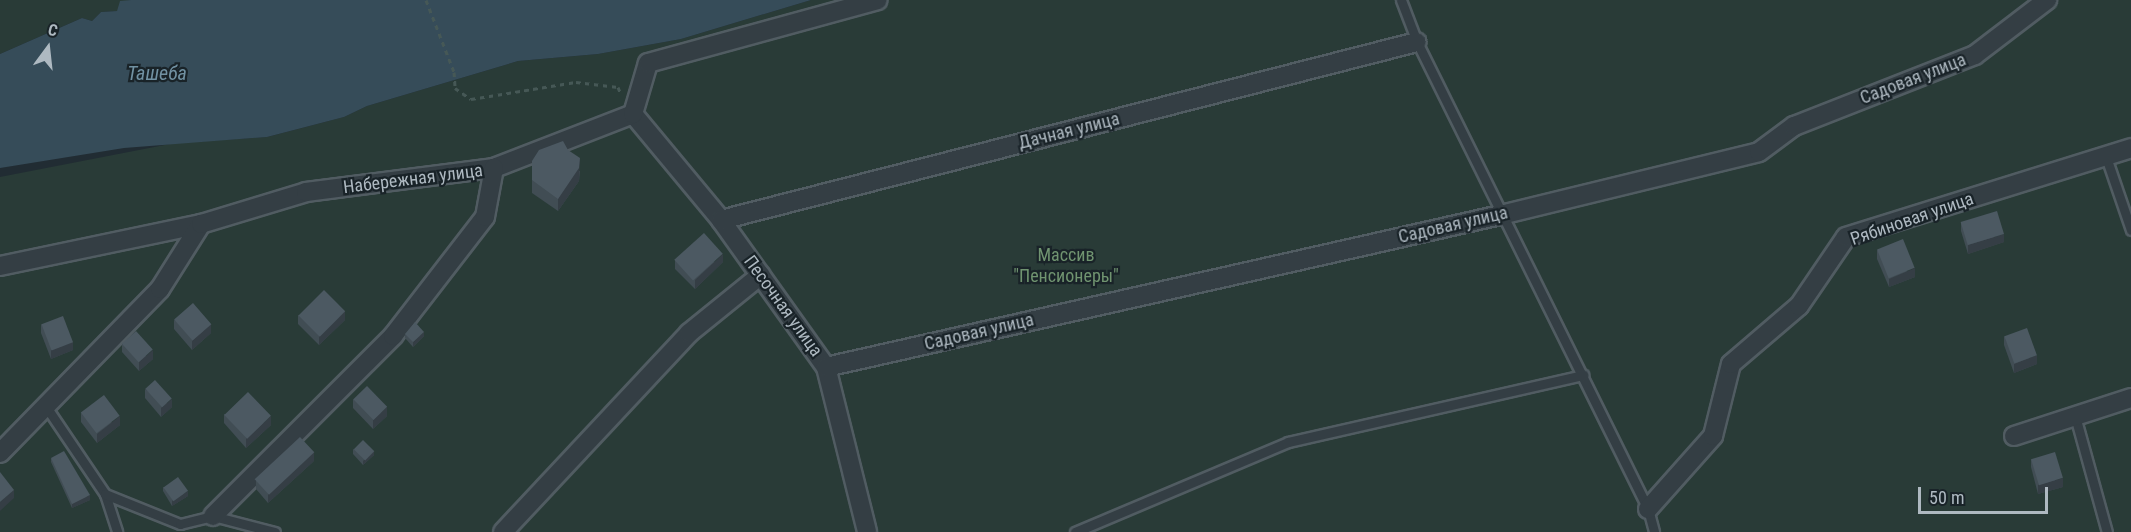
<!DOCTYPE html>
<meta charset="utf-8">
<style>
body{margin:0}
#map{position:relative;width:2131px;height:532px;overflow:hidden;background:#212c33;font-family:"Roboto Condensed",sans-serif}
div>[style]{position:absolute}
.green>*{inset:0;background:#293b37}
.water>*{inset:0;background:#364c59}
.path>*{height:3px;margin-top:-1.5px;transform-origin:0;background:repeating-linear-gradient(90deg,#465856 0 4.5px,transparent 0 9px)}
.roads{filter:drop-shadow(2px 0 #515c62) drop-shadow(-2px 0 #515c62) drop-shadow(0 2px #515c62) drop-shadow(0 -2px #515c62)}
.lane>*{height:9px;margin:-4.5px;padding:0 4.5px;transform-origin:4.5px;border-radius:4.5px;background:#343e44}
.street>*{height:18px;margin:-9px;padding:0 9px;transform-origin:9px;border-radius:9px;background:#343e44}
.wall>*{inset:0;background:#414d54}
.shaded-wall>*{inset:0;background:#353e45}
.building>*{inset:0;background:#4c5962;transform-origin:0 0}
span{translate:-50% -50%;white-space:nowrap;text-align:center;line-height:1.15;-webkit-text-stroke:4.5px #192328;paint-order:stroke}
.street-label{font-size:18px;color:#aeb9c1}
.park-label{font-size:18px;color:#709470}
.water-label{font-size:20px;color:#7191a2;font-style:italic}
.north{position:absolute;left:18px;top:18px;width:60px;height:60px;-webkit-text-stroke:4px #192328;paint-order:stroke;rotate:15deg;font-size:16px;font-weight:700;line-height:24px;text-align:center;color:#aeb9c1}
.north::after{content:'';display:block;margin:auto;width:21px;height:27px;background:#aeb9c1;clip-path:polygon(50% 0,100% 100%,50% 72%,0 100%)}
.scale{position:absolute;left:1918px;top:487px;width:130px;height:27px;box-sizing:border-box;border:3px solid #aeb9c1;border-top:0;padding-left:8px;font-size:18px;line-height:21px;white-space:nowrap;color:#aeb9c1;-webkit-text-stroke:4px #192328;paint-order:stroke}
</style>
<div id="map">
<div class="green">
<div style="clip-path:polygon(0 0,131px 0,117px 11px,101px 12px,92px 21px,82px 18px,0 54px)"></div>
<div style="clip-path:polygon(811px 0,2131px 0,2131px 532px,0 532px,0 177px,175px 143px,267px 137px,344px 117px,367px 106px,518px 61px,598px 54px,681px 39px)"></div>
</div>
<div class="water">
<div style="clip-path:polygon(131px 0,811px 0,681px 39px,598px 54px,518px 61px,367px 106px,344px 117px,267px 137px,124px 148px,0 168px,0 54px,82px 18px,92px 21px,101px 12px,117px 11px,120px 1px)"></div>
</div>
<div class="path">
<div style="left:426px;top:0;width:77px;rotate:68.7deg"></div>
<div style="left:454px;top:72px;width:16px;rotate:86deg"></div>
<div style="left:455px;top:88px;width:19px;rotate:35deg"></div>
<div style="left:471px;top:99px;width:106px;rotate:-9.2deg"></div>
<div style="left:576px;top:82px;width:42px;rotate:6.8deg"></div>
<div style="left:618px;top:87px;width:5px;rotate:68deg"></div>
</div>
<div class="roads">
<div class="lane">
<div style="left:1401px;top:0;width:45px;rotate:69.1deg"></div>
<div style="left:1417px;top:42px;width:521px;rotate:63.68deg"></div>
<div style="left:1648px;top:509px;width:24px;rotate:75deg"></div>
<div style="left:2106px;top:157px;width:77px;rotate:71.1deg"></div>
<div style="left:47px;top:408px;width:104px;rotate:56deg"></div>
<div style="left:105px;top:494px;width:40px;rotate:72deg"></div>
<div style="left:2075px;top:416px;width:120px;rotate:74.6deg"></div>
<div style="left:105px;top:494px;width:81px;rotate:21.8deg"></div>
<div style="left:180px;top:524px;width:34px;rotate:-14deg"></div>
<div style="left:213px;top:516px;width:64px;rotate:14.5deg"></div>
<div style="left:1075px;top:532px;width:231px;rotate:-22.9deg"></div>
<div style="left:1288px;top:442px;width:303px;rotate:-12.8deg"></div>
</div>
<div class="street">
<div style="left:633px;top:114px;width:138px;rotate:50.3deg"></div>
<div style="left:721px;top:220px;width:181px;rotate:54.5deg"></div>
<div style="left:826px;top:367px;width:170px;rotate:76deg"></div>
<div style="left:721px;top:220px;width:718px;rotate:-14.35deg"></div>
<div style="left:0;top:266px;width:205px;rotate:-11.8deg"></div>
<div style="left:826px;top:367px;width:696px;rotate:-12.7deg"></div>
<div style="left:1505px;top:214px;width:261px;rotate:-13.7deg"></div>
<div style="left:1759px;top:152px;width:44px;rotate:-36.6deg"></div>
<div style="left:1794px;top:126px;width:194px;rotate:-21.4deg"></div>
<div style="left:1975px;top:55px;width:91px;rotate:-37.4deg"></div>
<div style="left:2014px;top:436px;width:123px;rotate:-18deg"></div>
<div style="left:0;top:453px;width:229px;rotate:-45.7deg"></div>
<div style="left:160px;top:289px;width:77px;rotate:-57.8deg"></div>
<div style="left:201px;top:224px;width:110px;rotate:-16.9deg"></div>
<div style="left:306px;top:192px;width:190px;rotate:-7.3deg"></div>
<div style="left:494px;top:168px;width:149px;rotate:-21.2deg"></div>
<div style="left:633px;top:114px;width:53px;rotate:-73.6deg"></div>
<div style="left:648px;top:63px;width:238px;rotate:-15.3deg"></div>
<div style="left:1648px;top:509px;width:98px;rotate:-48.3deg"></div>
<div style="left:1713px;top:436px;width:74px;rotate:-76deg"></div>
<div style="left:1731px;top:364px;width:89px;rotate:-40.5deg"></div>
<div style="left:1799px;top:306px;width:83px;rotate:-55.7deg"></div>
<div style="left:1846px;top:237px;width:299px;rotate:-17.3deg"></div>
<div style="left:213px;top:516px;width:255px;rotate:-45deg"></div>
<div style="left:393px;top:336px;width:150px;rotate:-52.3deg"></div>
<div style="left:485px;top:217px;width:50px;rotate:-79.6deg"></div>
<div style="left:503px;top:532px;width:272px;rotate:-46.9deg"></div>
<div style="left:689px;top:333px;width:92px;rotate:-38.9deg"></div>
</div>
</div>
<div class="wall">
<div style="clip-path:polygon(532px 161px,580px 171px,579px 181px,558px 211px,532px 193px)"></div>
<div style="clip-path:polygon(1961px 222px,2004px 242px,1968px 254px,1961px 231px)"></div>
<div style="clip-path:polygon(1877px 250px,1915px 277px,1889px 287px,1877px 259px)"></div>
<div style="clip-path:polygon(675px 260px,723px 262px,695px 289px,675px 269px)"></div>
<div style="clip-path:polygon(298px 315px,345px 320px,319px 345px,298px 324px)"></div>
<div style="clip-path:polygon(174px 320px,211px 333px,192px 350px,174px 329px)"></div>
<div style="clip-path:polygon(41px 324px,73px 350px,51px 359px,41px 333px)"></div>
<div style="clip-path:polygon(405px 334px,424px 336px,413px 347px,405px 338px)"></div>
<div style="clip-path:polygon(2004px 336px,2037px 364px,2014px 373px,2004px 345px)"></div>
<div style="clip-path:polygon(122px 344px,153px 359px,139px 371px,122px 352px)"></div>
<div style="clip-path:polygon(145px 389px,172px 407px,161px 417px,145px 398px)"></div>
<div style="clip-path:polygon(353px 399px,387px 416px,373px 429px,353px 408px)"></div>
<div style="clip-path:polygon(81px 413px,120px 425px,97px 443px,81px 422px)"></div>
<div style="clip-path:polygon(224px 414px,271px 425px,246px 448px,224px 423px)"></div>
<div style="clip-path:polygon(353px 449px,374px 455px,363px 465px,353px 454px)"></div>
<div style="clip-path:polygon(51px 458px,90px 500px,72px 508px,51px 462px)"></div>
<div style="clip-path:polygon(2031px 459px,2063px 487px,2038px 494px,2031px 467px)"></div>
<div style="clip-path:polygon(314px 461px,268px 503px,256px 489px,256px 481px)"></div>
<div style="clip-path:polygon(163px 487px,188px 496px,172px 506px,163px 491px)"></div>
</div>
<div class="shaded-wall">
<div style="clip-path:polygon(580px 158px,579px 181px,558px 211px,558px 199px)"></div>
<div style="clip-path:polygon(2004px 234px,2004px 242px,1968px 254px,1968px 245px)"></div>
<div style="clip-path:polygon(723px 254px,723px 262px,695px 289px,695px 280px)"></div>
<div style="clip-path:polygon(1915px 268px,1915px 277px,1889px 287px,1889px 279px)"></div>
<div style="clip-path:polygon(345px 311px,345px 320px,319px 345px,319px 336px)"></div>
<div style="clip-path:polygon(211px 324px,211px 333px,192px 350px,192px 341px)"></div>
<div style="clip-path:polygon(424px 332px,424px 336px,413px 347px,413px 342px)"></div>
<div style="clip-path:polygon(73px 342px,73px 350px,51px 359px,51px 350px)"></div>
<div style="clip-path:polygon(153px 350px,153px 359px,139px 371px,139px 362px)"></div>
<div style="clip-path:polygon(2037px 355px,2037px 364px,2014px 373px,2014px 364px)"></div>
<div style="clip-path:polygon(172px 399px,172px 407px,161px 417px,161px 408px)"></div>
<div style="clip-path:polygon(387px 407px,387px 416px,373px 429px,373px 420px)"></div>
<div style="clip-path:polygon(120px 416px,120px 425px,97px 443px,97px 434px)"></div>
<div style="clip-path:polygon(271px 416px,271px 425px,246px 448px,246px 439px)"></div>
<div style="clip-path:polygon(374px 451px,374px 455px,363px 465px,363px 461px)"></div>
<div style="clip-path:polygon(314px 452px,314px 461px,268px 503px,268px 494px)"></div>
<div style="clip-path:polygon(2063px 478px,2063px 487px,2038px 494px,2038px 485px)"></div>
<div style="clip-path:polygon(14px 490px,14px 498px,0 511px,0 502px)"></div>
<div style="clip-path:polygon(188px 491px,188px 496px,172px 506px,172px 501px)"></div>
<div style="clip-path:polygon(90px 495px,90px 500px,72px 508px,72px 504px)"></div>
</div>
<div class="building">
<div style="clip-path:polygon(563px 141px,568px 150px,580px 158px,579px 168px,558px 199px,532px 180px,532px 161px,539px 150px)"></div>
<div style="left:1997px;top:211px;width:24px;height:38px;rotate:73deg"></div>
<div style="left:704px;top:233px;width:28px;height:40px;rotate:48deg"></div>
<div style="left:1903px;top:239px;width:31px;height:28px;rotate:68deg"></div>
<div style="left:324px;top:290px;width:30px;height:36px;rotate:45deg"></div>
<div style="left:193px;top:303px;width:28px;height:25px;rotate:49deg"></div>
<div style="left:63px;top:316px;width:28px;height:23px;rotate:69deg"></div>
<div style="clip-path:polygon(415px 322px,424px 332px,413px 342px,405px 334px)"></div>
<div style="left:2027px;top:328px;width:29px;height:24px;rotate:70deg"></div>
<div style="left:136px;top:331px;width:25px;height:19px;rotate:48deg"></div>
<div style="left:155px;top:380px;width:25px;height:13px;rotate:48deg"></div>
<div style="left:367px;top:386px;width:29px;height:19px;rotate:46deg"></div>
<div style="left:248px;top:392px;width:33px;height:33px;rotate:46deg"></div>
<div style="left:104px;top:395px;width:26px;height:29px;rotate:53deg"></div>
<div style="left:300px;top:437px;width:21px;height:62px;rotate:47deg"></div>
<div style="left:363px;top:440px;width:16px;height:13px;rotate:45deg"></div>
<div style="clip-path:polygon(64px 451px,90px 495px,72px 504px,51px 458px)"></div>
<div style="left:2055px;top:452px;width:27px;height:25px;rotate:73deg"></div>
<div style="clip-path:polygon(0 472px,14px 490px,0 502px)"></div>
<div style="left:178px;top:477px;width:17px;height:18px;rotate:54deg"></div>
</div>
<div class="street-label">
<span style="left:1913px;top:79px;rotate:-21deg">Садовая улица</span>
<span style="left:1069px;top:131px;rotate:-14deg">Дачная улица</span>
<span style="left:413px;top:179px;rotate:-7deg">Набережная улица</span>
<span style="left:1912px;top:219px;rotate:-19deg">Рябиновая улица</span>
<span style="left:1453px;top:225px;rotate:-13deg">Садовая улица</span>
<span style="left:783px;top:306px;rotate:54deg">Песочная улица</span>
<span style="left:979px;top:332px;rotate:-13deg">Садовая улица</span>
</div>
<div class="park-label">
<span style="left:1066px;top:266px">Массив<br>"Пенсионеры"</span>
</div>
<div class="water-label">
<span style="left:157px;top:73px">Ташеба</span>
</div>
<div class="north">С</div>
<div class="scale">50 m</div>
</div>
